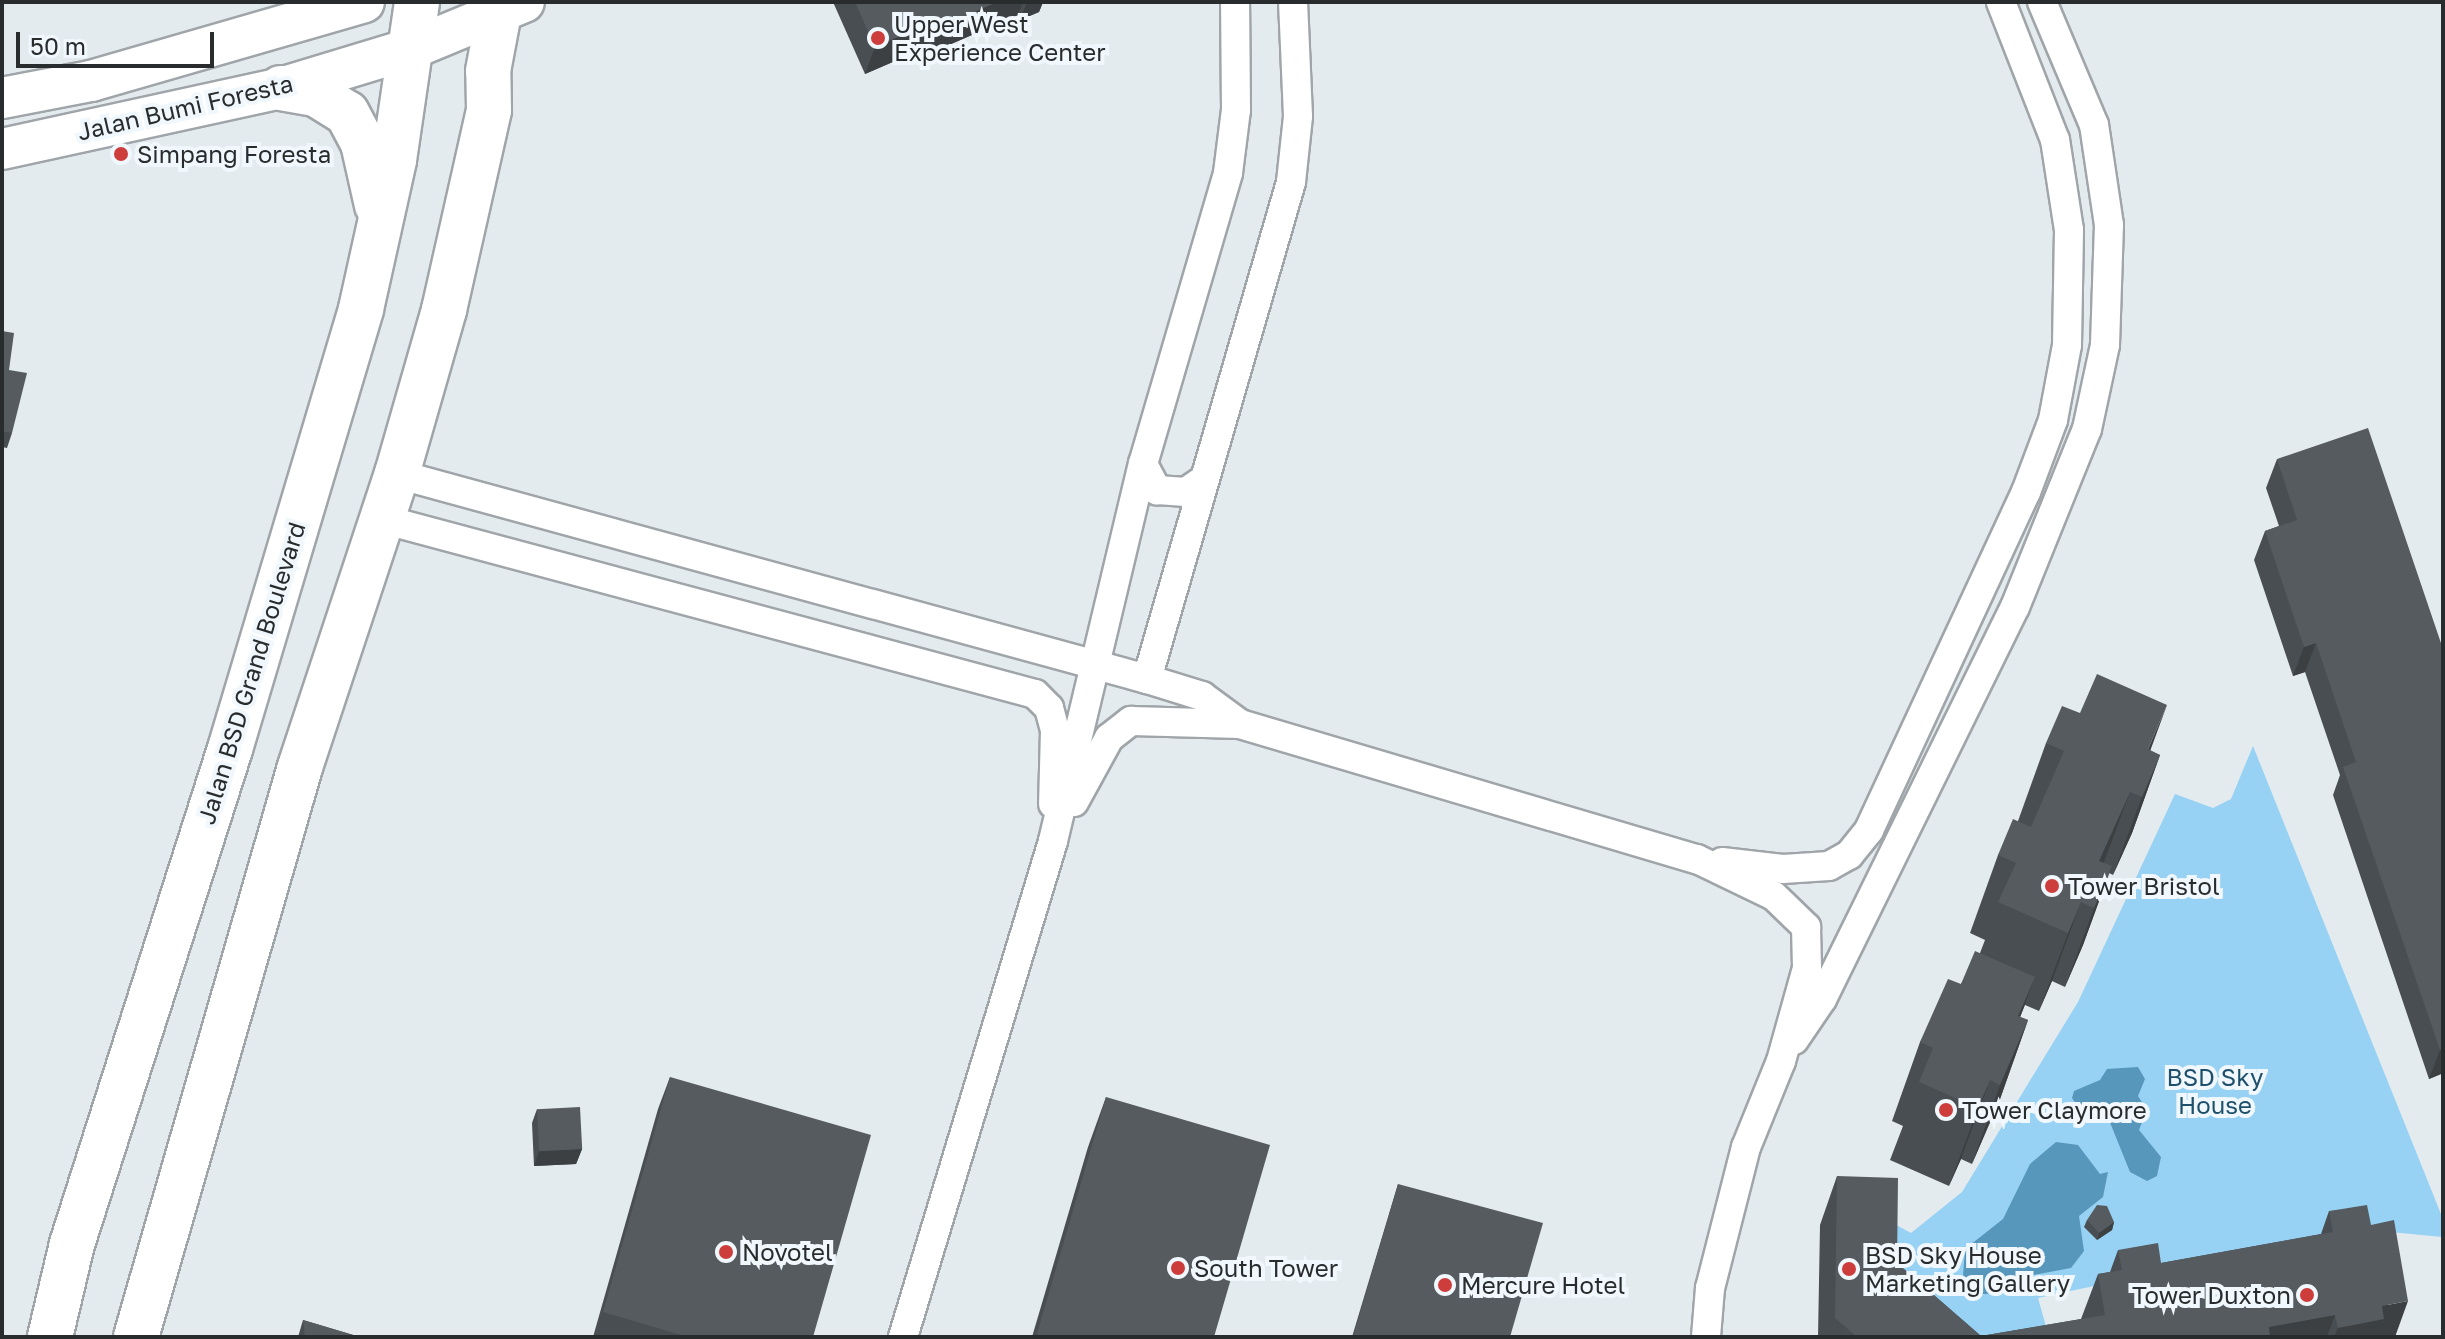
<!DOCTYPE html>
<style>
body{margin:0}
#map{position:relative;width:2445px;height:1339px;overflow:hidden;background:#e4ebef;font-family:"Golos Text",sans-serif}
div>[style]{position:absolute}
.green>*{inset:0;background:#97d1f3}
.water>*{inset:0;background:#5797bb}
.roads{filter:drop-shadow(2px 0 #9fa5a9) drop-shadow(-2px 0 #9fa5a9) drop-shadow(0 2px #9fa5a9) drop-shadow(0 -2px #9fa5a9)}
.street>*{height:28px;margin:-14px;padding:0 14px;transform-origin:14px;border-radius:14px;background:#fff}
.secondary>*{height:40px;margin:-20px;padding:0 20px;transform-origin:20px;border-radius:20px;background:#fff}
.primary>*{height:44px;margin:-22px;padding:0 22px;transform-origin:22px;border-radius:22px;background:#fff}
.wall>*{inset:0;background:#494e52}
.shaded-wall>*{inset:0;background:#3c4042}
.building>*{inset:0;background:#555b5f;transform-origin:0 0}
.dots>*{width:22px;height:22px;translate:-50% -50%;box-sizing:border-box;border:4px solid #f1f8fd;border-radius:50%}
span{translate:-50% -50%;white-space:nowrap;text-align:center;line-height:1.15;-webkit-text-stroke:8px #f1f8fd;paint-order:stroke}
.poi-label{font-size:24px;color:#292c2d}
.left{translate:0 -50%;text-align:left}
.right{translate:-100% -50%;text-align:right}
.street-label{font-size:24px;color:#292c2d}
.park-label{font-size:24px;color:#1e506b}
.frame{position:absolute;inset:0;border:4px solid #292c2d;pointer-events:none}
.scale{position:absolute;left:16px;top:32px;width:198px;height:36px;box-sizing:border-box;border:4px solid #292c2d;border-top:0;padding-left:10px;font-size:24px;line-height:28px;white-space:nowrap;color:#292c2d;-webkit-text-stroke:6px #f1f8fd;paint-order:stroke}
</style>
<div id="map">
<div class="green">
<div style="clip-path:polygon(2253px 746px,2443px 1219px,2442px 1237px,2360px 1229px,2038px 1298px,2049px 1337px,1917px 1337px,1883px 1309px,1887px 1220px,1911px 1233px,1962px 1192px,2078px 1002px,2175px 794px,2213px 808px,2231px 799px)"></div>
</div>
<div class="water">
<div style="clip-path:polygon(2138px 1067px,2145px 1079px,2138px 1096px,2147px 1110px,2139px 1130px,2161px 1157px,2157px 1176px,2147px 1181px,2130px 1172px,2109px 1120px,2080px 1110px,2072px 1098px,2074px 1091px,2100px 1080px,2107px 1069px)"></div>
<div style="clip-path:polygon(2056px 1142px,2078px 1145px,2100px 1174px,2108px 1172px,2103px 1197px,2079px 1216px,2084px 1251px,2071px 1268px,2028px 1276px,2007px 1294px,1981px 1294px,1963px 1276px,1965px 1249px,2003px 1219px,2030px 1164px)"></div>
</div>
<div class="roads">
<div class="street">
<div style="left:1143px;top:464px;width:30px;rotate:62deg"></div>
<div style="left:1157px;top:490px;width:29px;rotate:4deg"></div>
<div style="left:1186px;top:492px;width:19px;rotate:-35deg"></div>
<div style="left:397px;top:474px;width:778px;rotate:15.29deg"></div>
<div style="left:1147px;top:679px;width:58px;rotate:17.2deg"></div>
<div style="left:1202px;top:696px;width:47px;rotate:36.4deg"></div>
<div style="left:382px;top:519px;width:676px;rotate:15deg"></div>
<div style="left:1035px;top:694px;width:20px;rotate:45deg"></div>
<div style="left:1049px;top:708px;width:23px;rotate:75deg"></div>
<div style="left:1055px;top:730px;width:74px;rotate:91.5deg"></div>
<div style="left:1147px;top:679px;width:517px;rotate:-73.84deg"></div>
<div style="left:1291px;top:182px;width:66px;rotate:-83.9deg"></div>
<div style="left:1298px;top:116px;width:114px;rotate:-92.5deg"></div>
<div style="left:1074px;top:802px;width:73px;rotate:-61.3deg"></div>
<div style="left:1109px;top:738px;width:28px;rotate:-38deg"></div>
<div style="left:1131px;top:721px;width:109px;rotate:1.6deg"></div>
<div style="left:1240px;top:724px;width:477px;rotate:16.5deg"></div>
<div style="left:1697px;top:859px;width:85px;rotate:25.7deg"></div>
<div style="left:1774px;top:896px;width:45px;rotate:44.1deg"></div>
<div style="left:1806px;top:927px;width:41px;rotate:88.6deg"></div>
<div style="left:1807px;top:968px;width:97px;rotate:105.6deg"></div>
<div style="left:1781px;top:1061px;width:93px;rotate:112.1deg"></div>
<div style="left:1746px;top:1147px;width:146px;rotate:104.3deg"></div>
<div style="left:1710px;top:1288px;width:49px;rotate:94.7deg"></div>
<div style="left:1722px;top:862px;width:61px;rotate:6.5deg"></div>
<div style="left:1783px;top:869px;width:46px;rotate:-3.7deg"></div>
<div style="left:1829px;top:866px;width:23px;rotate:-29deg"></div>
<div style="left:1849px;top:855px;width:32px;rotate:-51deg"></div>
<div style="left:1869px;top:830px;width:373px;rotate:-65.1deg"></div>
<div style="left:2026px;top:492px;width:77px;rotate:-69.4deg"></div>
<div style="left:2053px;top:420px;width:76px;rotate:-79.4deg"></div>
<div style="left:2067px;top:345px;width:115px;rotate:-89deg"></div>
<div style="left:2069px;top:230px;width:91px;rotate:-98.8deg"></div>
<div style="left:2055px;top:140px;width:148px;rotate:-111.4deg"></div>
<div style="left:1794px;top:1040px;width:50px;rotate:-55.7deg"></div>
<div style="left:1822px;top:999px;width:437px;rotate:-63.8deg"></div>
<div style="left:2015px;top:607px;width:192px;rotate:-68deg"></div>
<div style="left:2087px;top:429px;width:86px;rotate:-77.9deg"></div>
<div style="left:2105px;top:345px;width:120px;rotate:-88.1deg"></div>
<div style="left:2109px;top:225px;width:101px;rotate:-98.5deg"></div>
<div style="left:2094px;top:125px;width:134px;rotate:-112.9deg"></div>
<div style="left:903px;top:1337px;width:518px;rotate:-73.17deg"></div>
<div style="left:1053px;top:841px;width:388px;rotate:-76.6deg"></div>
<div style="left:1143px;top:464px;width:303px;rotate:-73.7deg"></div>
<div style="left:1228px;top:173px;width:64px;rotate:-82.8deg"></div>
<div style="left:1236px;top:110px;width:108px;rotate:-90.5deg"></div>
</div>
<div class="secondary">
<div style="left:2px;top:98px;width:91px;rotate:-10.8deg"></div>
<div style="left:91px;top:81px;width:284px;rotate:-16.1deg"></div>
<div style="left:2px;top:149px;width:286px;rotate:-12.3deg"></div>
<div style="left:281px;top:88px;width:138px;rotate:-16.9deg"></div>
<div style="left:413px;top:48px;width:120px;rotate:-22.5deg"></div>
</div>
<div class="primary">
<div style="left:281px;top:88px;width:36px;rotate:10deg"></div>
<div style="left:316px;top:94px;width:36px;rotate:32deg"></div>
<div style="left:347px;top:113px;width:34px;rotate:62deg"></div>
<div style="left:363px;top:143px;width:64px;rotate:77.3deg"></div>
<div style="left:50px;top:1337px;width:96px;rotate:-76.7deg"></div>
<div style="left:72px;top:1244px;width:520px;rotate:-72.3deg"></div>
<div style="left:230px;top:749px;width:459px;rotate:-73.4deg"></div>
<div style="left:361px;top:309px;width:153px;rotate:-77.5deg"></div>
<div style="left:394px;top:160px;width:160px;rotate:-81.7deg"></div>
<div style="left:136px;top:1337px;width:593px;rotate:-73.95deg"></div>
<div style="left:300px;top:767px;width:309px;rotate:-71.7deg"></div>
<div style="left:397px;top:474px;width:171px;rotate:-74deg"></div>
<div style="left:444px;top:310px;width:205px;rotate:-77.3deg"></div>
<div style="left:489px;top:110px;width:39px;rotate:-91deg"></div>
<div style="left:488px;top:71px;width:70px;rotate:-79.3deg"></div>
</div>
</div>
<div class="wall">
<div style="clip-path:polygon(833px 2px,1043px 2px,1039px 12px,1020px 20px,1018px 15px,928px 54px,925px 48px,865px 74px)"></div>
<div style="clip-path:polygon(2px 331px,9px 370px,12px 433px,7px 448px,2px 447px)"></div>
<div style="clip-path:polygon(2277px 459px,2443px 649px,2443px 1079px,2441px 1074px,2429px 1079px,2333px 795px,2340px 775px,2305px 672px,2293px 676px,2254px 560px,2265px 531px,2279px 526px,2266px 488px)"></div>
<div style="clip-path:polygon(2046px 743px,2150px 751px,2160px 755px,2132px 833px,2113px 875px,2109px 873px,2083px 945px,2065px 987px,2052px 981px,2039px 1011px,2025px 1005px,2020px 1017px,2028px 1020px,2000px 1099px,1972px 1164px,1961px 1159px,1949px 1186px,1890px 1160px,1903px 1126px,1892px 1121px,1920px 1042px,1961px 984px,1980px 953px,1985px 940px,1970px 933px,1998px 855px,2018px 821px)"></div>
<div style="clip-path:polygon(670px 1077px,813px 1337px,593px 1337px,658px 1109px)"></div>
<div style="clip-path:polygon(1106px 1097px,1214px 1337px,1032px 1337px,1088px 1147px)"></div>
<div style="clip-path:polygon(537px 1109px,582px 1149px,576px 1164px,534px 1166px,532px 1123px)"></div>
<div style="clip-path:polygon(1837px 1176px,1897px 1263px,1981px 1336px,2081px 1319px,2098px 1274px,2110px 1272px,2118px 1250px,2161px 1263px,2321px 1234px,2329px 1211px,2371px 1225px,2395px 1337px,1818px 1337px,1820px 1225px)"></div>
<div style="clip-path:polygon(1398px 1184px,1510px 1337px,1352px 1337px)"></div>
<div style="clip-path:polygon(2087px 1220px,2114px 1222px,2112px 1230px,2097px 1240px,2084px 1227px)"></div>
<div style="clip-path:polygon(303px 1320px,360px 1337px,298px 1337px)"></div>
</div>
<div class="shaded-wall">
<div style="clip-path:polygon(997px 2px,1023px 2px,1018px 15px,928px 54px,938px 28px)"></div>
<div style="clip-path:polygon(1027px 2px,1043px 2px,1039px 12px,1020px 20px)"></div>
<div style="clip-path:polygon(935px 21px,925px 48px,865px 74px,875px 47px)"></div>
<div style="clip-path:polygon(2316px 643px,2305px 672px,2293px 676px,2304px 647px)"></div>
<div style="clip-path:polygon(2167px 705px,2138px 784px,2148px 749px)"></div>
<div style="clip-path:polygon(2160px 755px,2132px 833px,2113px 875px,2142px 797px)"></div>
<div style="clip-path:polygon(2130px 792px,2101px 870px,2099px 861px)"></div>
<div style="clip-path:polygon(2112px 866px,2083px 945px,2065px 987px,2094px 908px)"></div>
<div style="clip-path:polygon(2081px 902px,2052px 981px,2039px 1011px,2068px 933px)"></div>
<div style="clip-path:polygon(2035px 977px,2006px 1055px,2018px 1016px)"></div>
<div style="clip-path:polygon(2028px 1020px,2000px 1099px,1972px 1164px,2000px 1085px)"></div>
<div style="clip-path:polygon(2443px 1049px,2443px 1070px,2441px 1074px,2429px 1079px,2440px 1050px)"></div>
<div style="clip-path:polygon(1990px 1080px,1961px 1159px,1949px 1186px,1978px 1108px)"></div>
<div style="clip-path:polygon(582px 1149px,576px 1164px,534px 1166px,539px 1151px)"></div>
<div style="clip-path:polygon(2114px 1222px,2112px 1230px,2097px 1240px,2099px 1233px)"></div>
<div style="clip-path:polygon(2408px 1301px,2395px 1337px,2334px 1337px,2338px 1328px,2382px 1306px)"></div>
<div style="clip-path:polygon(2335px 1315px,2327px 1337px,2265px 1337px,2269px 1327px)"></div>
</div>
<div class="building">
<div style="clip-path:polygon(855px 2px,997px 2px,938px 28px,935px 21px,875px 47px)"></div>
<div style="clip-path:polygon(2px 331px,14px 333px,9px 370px,27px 373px,12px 433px,2px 431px)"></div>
<div style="clip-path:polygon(2368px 428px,2443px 649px,2443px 1049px,2440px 1050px,2343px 767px,2356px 762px,2316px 643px,2304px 647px,2265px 531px,2297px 520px,2277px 459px)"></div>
<div style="clip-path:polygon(2097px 674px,2167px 705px,2148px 749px,2160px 755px,2142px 797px,2130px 792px,2099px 861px,2112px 866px,2094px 908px,2081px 902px,2068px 933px,1998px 902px,2016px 863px,1998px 855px,2013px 819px,2031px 827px,2064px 751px,2046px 743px,2062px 706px,2080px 713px)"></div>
<div style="clip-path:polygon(1975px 951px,2035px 977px,2018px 1016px,2028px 1020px,2000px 1085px,1990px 1080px,1978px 1108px,1919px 1082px,1933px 1048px,1920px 1042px,1948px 979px,1961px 984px)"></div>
<div style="clip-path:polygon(670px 1077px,871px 1135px,813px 1337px,688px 1337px,603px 1312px)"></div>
<div style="clip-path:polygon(1106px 1097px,1270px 1145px,1214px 1337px,1036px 1337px)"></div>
<div style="left:580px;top:1107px;width:42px;height:43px;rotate:87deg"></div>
<div style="clip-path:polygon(1837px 1176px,1898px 1178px,1897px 1263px,1981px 1336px,2105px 1315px,2098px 1274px,2122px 1270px,2118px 1250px,2158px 1243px,2161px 1263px,2333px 1232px,2329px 1211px,2367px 1205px,2371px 1225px,2394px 1220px,2408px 1301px,2382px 1306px,2384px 1319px,2338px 1328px,2335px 1315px,2269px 1327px,2270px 1337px,2224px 1337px,2224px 1335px,2213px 1337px,1857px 1337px,1835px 1318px)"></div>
<div style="clip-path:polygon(1398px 1184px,1543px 1223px,1510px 1337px,1353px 1337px)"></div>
<div style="clip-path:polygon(2097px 1205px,2107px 1206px,2114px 1222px,2099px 1233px,2087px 1220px)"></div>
<div style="clip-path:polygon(303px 1320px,360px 1337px,305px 1337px)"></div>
</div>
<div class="dots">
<div style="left:878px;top:38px;background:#cc3d3c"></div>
<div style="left:121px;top:154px;background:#cc3d3c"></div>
<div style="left:2052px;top:886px;background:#cc3d3c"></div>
<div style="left:1946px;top:1110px;background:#cc3d3c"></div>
<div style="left:726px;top:1252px;background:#cc3d3c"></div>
<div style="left:1178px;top:1268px;background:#cc3d3c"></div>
<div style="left:1849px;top:1269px;background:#cc3d3c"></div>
<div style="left:1445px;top:1285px;background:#cc3d3c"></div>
<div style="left:2307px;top:1295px;background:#cc3d3c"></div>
</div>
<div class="poi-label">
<span class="left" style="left:894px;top:38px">Upper West<br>Experience Center</span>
<span class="left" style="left:137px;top:154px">Simpang Foresta</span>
<span class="left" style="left:2068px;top:886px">Tower Bristol</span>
<span class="left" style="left:1962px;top:1110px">Tower Claymore</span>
<span class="left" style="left:742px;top:1252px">Novotel</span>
<span class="left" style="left:1865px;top:1269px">BSD Sky House<br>Marketing Gallery</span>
<span class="left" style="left:1194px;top:1268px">South Tower</span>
<span class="left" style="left:1461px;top:1285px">Mercure Hotel</span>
<span class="right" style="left:2291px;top:1295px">Tower Duxton</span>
</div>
<div class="street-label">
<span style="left:185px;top:107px;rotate:-13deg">Jalan Bumi Foresta</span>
<span style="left:251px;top:673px;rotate:-73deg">Jalan BSD Grand Boulevard</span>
</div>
<div class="park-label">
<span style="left:2215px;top:1091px">BSD Sky<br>House</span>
</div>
<div class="frame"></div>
<div class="scale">50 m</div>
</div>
